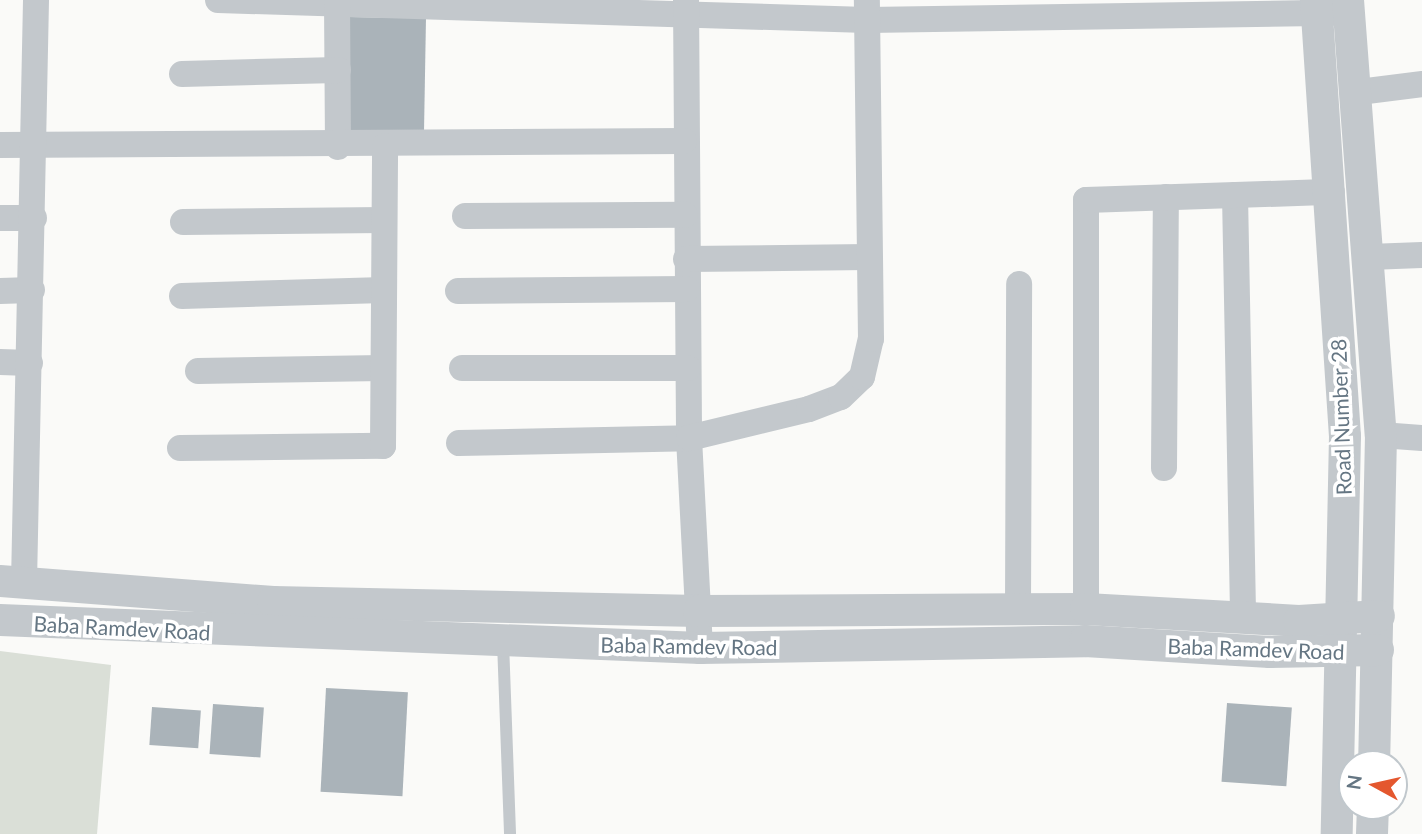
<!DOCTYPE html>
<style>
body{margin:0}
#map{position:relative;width:1422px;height:834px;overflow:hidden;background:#fafaf8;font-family:Lato,sans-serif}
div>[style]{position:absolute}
.green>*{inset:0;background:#dadfd7}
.building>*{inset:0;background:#aab3b9;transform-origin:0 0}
.service>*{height:12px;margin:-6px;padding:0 6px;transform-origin:6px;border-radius:6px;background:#c3c8cc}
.minor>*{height:26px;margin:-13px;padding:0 13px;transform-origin:13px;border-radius:13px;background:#c3c8cc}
.tertiary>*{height:32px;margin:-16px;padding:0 16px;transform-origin:16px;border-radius:16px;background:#c3c8cc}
span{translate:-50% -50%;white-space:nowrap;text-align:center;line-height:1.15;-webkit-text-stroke:7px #fff;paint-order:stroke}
.street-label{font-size:21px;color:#657683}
.north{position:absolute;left:1338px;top:750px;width:70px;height:70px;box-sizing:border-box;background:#fff;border:2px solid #c1c8cd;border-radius:50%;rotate:278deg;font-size:19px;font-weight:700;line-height:28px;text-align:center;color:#657683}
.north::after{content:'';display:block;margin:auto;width:24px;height:32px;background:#e4572e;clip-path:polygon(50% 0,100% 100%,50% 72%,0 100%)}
</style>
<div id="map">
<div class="green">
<div style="clip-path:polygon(0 651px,111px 665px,97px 834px,0 834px)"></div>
</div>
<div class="building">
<div style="left:348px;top:17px;width:78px;height:117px;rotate:1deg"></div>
<div style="left:326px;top:688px;width:82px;height:104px;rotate:3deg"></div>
<div style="left:1227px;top:703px;width:65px;height:79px;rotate:4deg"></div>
<div style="left:213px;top:704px;width:51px;height:50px;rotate:4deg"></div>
<div style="left:152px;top:707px;width:49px;height:38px;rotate:4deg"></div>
</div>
<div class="service">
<div style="left:503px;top:642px;width:192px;rotate:87.9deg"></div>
</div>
<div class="minor">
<div style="left:218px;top:0;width:649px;rotate:1.77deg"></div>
<div style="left:867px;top:20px;width:468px;rotate:-0.9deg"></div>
<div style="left:686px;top:0;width:438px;rotate:89.6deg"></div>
<div style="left:689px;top:438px;width:210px;rotate:87deg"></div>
<div style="left:337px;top:2px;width:145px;rotate:89.6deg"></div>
<div style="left:182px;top:74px;width:156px;rotate:-1.5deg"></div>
<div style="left:1359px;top:92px;width:64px;rotate:-7.2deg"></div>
<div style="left:0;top:145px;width:684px;rotate:-0.34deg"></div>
<div style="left:1235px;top:195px;width:420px;rotate:88.9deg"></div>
<div style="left:465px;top:216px;width:220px;rotate:-0.3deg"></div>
<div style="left:0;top:218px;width:34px"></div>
<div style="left:183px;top:222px;width:201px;rotate:-0.6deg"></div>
<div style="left:1369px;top:257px;width:53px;rotate:-2.2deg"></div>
<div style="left:686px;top:259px;width:183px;rotate:-0.6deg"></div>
<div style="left:0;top:291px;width:32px;rotate:-2deg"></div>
<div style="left:458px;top:291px;width:229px;rotate:-0.5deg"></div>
<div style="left:182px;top:296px;width:202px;rotate:-1.7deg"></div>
<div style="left:0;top:362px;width:30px;rotate:2deg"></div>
<div style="left:462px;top:368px;width:226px"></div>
<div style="left:198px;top:371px;width:185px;rotate:-0.9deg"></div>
<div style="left:1381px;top:435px;width:41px;rotate:4.2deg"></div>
<div style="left:459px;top:443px;width:230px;rotate:-1.2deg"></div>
<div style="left:689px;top:438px;width:123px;rotate:-13.6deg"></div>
<div style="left:809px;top:409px;width:34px;rotate:-21deg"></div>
<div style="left:841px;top:397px;width:29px;rotate:-44deg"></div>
<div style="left:862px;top:377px;width:39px;rotate:-77deg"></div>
<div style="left:871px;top:339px;width:339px;rotate:-90.7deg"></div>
<div style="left:180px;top:448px;width:203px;rotate:-0.6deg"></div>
<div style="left:383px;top:446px;width:300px;rotate:-89.6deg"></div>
<div style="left:1164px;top:468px;width:271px;rotate:-89.6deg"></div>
<div style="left:24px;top:583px;width:583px;rotate:-88.82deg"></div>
<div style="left:1018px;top:609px;width:325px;rotate:-89.8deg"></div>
<div style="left:1086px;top:609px;width:409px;rotate:-90deg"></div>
<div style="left:1086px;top:200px;width:246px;rotate:-1.9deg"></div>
</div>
<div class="tertiary">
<div style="left:1316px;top:0;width:437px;rotate:86.2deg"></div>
<div style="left:1345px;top:436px;width:398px;rotate:91.2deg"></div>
<div style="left:1348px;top:0;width:436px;rotate:85.7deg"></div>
<div style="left:1381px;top:435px;width:329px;rotate:91.2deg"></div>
<div style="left:0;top:581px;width:274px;rotate:4.4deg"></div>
<div style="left:273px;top:602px;width:426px;rotate:1.2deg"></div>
<div style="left:699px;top:611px;width:387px;rotate:-0.3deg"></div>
<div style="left:1086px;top:609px;width:213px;rotate:3.2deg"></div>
<div style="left:1299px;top:621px;width:80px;rotate:-3.6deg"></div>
<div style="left:0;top:620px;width:701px;rotate:2.29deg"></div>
<div style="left:700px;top:648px;width:385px;rotate:-1deg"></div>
<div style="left:1085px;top:641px;width:185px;rotate:3.4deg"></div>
<div style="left:1270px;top:652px;width:108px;rotate:-1.1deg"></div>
<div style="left:1372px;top:834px;width:28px;rotate:-88deg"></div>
</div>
<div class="street-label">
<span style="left:1341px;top:417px;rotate:-92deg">Road Number 28</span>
<span style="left:122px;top:628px;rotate:3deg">Baba Ramdev Road</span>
<span style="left:689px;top:646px;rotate:1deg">Baba Ramdev Road</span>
<span style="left:1256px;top:649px;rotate:2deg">Baba Ramdev Road</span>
</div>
<div class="north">N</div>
</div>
